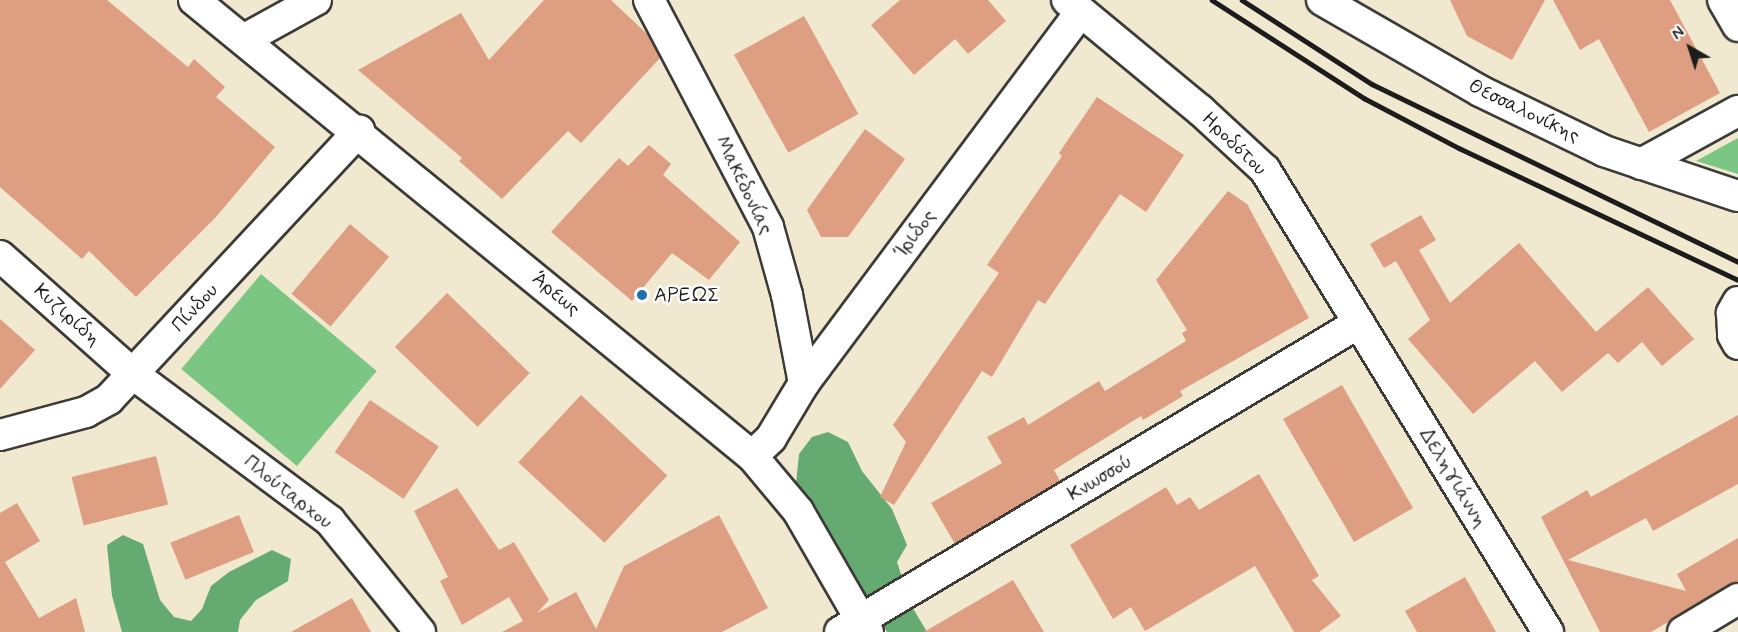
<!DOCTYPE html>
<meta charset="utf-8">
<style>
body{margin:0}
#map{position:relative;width:1738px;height:632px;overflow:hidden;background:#f1e8d0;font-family:Mynerve,sans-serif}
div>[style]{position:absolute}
.green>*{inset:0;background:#7cc683;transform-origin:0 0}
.forest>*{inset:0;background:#65ab71}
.building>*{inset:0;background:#de9e81;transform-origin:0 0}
.roads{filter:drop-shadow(2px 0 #3c3b37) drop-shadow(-2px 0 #3c3b37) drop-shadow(0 2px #3c3b37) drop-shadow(0 -2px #3c3b37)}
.minor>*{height:30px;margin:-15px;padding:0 15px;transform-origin:15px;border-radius:15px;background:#fff}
.rail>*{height:4.5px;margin:-2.25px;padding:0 2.25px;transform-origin:2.25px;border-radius:2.25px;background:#1c1c1c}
.dots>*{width:16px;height:16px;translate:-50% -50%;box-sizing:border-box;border:3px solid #fff;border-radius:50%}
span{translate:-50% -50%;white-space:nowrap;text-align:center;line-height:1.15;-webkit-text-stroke:4.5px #fff;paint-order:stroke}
.street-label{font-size:20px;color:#1c1c1c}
.poi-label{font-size:20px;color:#1c1c1c}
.left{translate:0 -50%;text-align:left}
.north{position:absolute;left:1660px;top:18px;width:60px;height:60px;-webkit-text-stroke:4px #fff;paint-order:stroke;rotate:321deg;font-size:16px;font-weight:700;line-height:24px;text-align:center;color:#1c1c1c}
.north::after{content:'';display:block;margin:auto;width:21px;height:27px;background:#1c1c1c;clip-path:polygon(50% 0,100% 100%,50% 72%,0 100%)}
</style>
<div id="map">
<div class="green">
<div style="clip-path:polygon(1738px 138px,1738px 174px,1696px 161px)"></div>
<div style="left:261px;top:274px;width:151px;height:124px;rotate:40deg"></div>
</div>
<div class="forest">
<div style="clip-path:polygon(828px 432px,848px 442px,862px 471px,892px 509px,907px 545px,897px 562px,911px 605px,927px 632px,887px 632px,815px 506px,796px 484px,799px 454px,812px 437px)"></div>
<div style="clip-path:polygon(123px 535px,143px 544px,160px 600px,174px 617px,191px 621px,202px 609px,211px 586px,229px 572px,272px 550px,291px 559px,288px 581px,256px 600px,240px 620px,238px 632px,122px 632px,112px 596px,107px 545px)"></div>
</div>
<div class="building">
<div style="clip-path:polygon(0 0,107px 0,188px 67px,194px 59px,225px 87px,216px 97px,275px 147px,216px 217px,136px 297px,89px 251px,82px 259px,0 187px)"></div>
<div style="clip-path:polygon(544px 0,611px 0,647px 34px,660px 58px,581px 143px,568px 131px,502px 199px,459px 161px,462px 158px,358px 70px,461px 13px,489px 60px)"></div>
<div style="clip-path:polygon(900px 0,988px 0,1006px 21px,968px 54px,955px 39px,914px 75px,871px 25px)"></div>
<div style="clip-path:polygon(1450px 0,1545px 0,1512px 60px,1467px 36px)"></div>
<div style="clip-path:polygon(1553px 0,1670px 0,1720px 93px,1649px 132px,1599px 39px,1580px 50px)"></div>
<div style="left:804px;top:16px;width:112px;height:80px;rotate:61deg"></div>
<div style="clip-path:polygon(1097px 97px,1184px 155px,1146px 212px,1120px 194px,1045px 304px,1038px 300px,992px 377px,982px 371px,894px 505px,880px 497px,906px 442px,893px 425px,999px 273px,987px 265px,1062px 156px,1059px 153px)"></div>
<div style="clip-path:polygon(865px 129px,905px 159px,848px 237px,821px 237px,807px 210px)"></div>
<div style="clip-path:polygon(649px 145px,671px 164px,663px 175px,740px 242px,709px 280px,672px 253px,632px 301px,551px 232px,619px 158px,628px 166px)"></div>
<div style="clip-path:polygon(1228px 191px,1247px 204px,1309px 318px,1180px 391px,1183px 396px,1143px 420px,1141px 416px,1054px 470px,1060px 481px,955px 544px,931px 503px,1002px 463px,987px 437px,1024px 417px,1028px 425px,1099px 381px,1105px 391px,1186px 341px,1182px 333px,1187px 330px,1156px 280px)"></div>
<div style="clip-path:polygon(1421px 215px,1436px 240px,1419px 250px,1450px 303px,1519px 243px,1596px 332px,1648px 287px,1694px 339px,1662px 366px,1642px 342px,1618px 363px,1608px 353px,1562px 392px,1535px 361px,1473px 414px,1408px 339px,1430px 320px,1396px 261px,1384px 268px,1370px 244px)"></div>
<div style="left:350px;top:224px;width:51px;height:91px;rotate:40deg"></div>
<div style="left:447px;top:293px;width:115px;height:75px;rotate:44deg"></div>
<div style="clip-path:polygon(0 319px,35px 350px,0 389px)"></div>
<div style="left:1342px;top:385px;width:142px;height:68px;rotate:60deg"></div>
<div style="left:581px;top:395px;width:118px;height:92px;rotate:43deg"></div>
<div style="left:370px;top:400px;width:83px;height:63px;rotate:34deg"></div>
<div style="clip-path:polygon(1738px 415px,1738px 484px,1653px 531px,1646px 518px,1568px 560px,1686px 591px,1677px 574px,1738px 538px,1738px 581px,1651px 632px,1600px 632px,1541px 517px,1587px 490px,1591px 497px)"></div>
<div style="left:156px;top:456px;width:50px;height:87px;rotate:76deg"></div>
<div style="clip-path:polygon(1259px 474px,1319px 576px,1312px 580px,1341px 616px,1319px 632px,1294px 632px,1255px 566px,1145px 631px,1131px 607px,1113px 619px,1070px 545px,1166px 487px,1177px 505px,1190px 497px,1199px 510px)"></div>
<div style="clip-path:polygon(457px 488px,499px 550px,514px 542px,549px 600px,537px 613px,576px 592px,596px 629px,624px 566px,719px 515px,768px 608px,722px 632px,502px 632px,523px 621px,509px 597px,462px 625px,440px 581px,448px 577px,414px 511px)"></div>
<div style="clip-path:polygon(17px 503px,40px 541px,5px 562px,39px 618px,76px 598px,85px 632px,0 632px,0 513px)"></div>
<div style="left:239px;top:515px;width:40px;height:74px;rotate:68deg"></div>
<div style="clip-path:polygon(1465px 577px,1496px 632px,1417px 632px,1405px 611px)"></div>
<div style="clip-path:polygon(1013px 580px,1044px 632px,924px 632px)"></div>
<div style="clip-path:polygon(352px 598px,371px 632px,291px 632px)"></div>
</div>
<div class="roads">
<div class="minor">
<div style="left:194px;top:0;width:721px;rotate:39.26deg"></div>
<div style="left:752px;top:456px;width:72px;rotate:50.1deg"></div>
<div style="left:798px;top:511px;width:140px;rotate:60deg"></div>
<div style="left:649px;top:0;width:256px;rotate:62.3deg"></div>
<div style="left:768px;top:227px;width:71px;rotate:74.4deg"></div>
<div style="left:787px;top:295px;width:90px;rotate:79.1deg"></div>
<div style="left:1067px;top:0;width:173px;rotate:39.6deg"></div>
<div style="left:1200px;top:110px;width:88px;rotate:42.7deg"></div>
<div style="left:1265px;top:170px;width:542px;rotate:58.51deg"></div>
<div style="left:1322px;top:0;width:182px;rotate:29.9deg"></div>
<div style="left:1480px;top:91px;width:138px;rotate:25.8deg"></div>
<div style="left:1604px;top:151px;width:141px;rotate:18.6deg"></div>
<div style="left:1723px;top:0;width:30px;rotate:60deg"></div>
<div style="left:245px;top:39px;width:81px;rotate:-28.8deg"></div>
<div style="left:1641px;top:164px;width:111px;rotate:-28.7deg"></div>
<div style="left:0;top:256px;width:178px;rotate:41.6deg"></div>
<div style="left:133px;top:374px;width:246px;rotate:36.7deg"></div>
<div style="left:330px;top:521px;width:143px;rotate:51deg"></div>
<div style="left:1738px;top:302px;width:13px;rotate:119deg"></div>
<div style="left:1732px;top:313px;width:22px;rotate:87deg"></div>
<div style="left:1733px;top:335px;width:10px;rotate:61deg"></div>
<div style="left:0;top:435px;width:89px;rotate:-15deg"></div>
<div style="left:86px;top:412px;width:26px;rotate:-29deg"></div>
<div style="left:109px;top:399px;width:367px;rotate:-47deg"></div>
<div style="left:752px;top:456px;width:26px;rotate:-43deg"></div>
<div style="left:771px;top:438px;width:64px;rotate:-59deg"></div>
<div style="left:804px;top:383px;width:462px;rotate:-53.3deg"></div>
<div style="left:840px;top:632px;width:604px;rotate:-30.77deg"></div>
<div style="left:1683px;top:632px;width:64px;rotate:-31deg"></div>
</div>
</div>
<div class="rail">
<div style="left:1212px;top:0;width:181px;rotate:32.8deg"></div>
<div style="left:1364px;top:98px;width:107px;rotate:27.8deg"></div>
<div style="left:1459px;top:148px;width:309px;rotate:25.3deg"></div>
<div style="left:1242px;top:0;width:155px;rotate:32.9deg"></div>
<div style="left:1372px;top:84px;width:407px;rotate:25.9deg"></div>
</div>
<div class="dots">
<div style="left:642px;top:295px;background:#1f6fb2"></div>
</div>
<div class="street-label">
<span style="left:1524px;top:111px;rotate:26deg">Θεσσαλονίκης</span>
<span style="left:1234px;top:144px;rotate:44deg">Ηροδότου</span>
<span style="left:744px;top:185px;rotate:64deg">Μακεδονίας</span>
<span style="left:915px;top:234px;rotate:-53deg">Ίριδος</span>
<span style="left:556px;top:294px;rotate:40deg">Άρεως</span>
<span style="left:195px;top:308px;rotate:-47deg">Πίνδου</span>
<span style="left:67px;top:315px;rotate:42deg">Κυζιρίδη</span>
<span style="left:1100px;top:478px;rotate:-31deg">Κνωσσού</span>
<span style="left:1453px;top:478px;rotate:59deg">Δεληγιάννη</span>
<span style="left:288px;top:492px;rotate:38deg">Πλούταρχου</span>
</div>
<div class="poi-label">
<span class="left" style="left:654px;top:295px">ΑΡΕΩΣ</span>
</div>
<div class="north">N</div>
</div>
